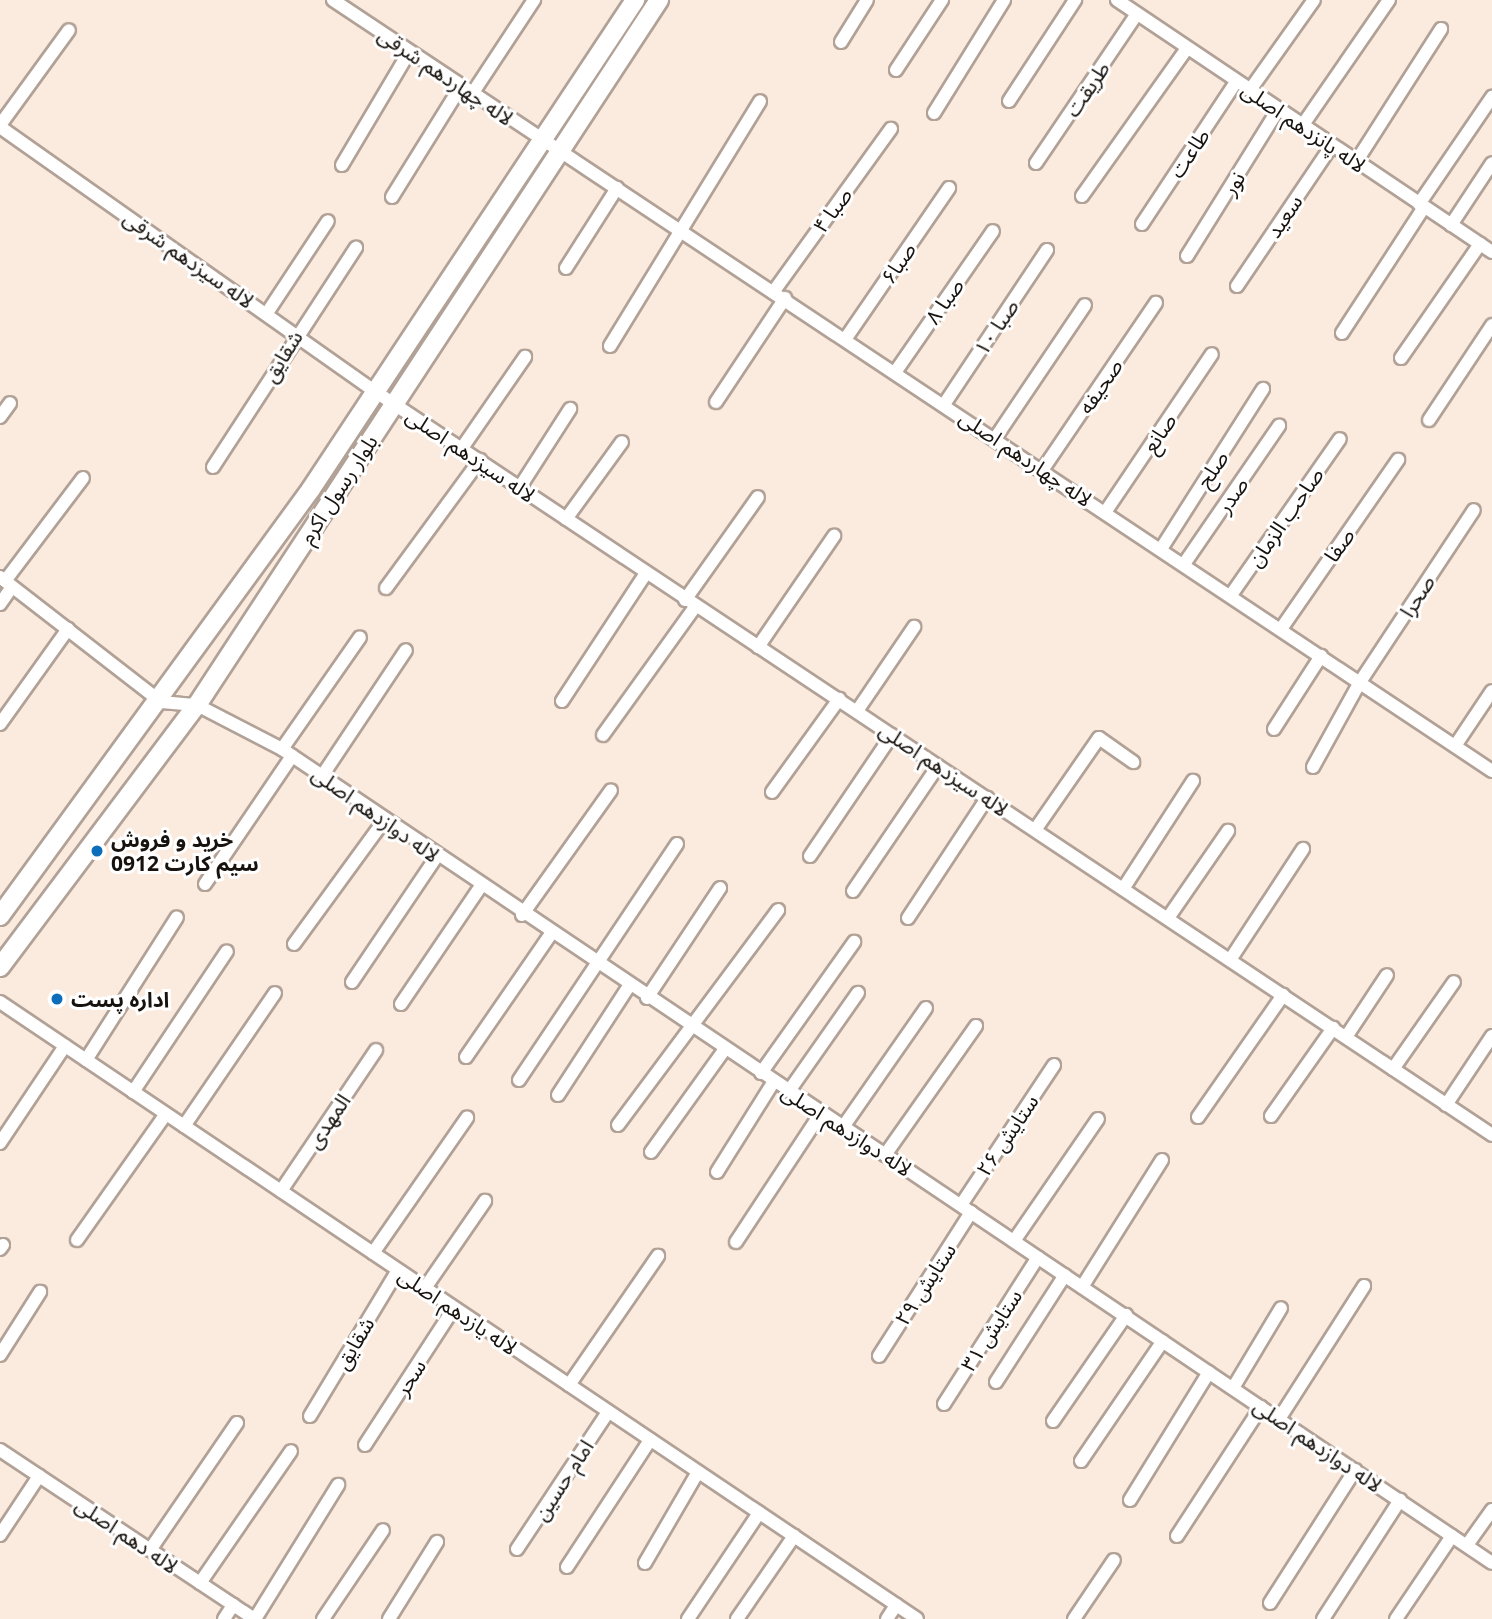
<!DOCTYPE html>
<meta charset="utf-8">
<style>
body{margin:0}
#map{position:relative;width:1492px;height:1619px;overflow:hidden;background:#fbebdf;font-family:"Noto Sans","Noto Sans Arabic",sans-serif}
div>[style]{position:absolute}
.roads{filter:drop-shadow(2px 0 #b1a196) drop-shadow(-2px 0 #b1a196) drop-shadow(0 2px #b1a196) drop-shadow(0 -2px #b1a196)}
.street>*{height:12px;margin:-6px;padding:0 6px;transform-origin:6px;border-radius:6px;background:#fff}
.secondary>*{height:18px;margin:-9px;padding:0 9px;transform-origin:9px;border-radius:9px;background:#fff}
.dots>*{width:19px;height:19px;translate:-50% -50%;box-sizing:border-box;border:4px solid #fff;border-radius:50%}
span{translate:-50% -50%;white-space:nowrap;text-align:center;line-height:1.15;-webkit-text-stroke:6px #fff;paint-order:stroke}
.street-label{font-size:21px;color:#17120e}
.poi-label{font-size:21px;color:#17120e;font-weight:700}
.left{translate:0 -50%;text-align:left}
</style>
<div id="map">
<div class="roads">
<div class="street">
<div style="left:333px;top:0;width:1392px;rotate:33.63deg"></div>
<div style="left:1117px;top:0;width:452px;rotate:33.9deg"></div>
<div style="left:841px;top:42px;width:49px;rotate:-58.2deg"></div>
<div style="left:896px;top:70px;width:84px;rotate:-56.7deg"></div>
<div style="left:1250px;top:90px;width:110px;rotate:-54.6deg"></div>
<div style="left:472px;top:94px;width:113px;rotate:-56.6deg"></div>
<div style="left:1009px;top:101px;width:121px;rotate:-56.8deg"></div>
<div style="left:934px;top:113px;width:133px;rotate:-58.2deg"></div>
<div style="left:0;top:125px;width:117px;rotate:-54deg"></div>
<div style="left:1302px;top:126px;width:153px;rotate:-55.4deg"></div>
<div style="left:0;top:127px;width:460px;rotate:35.2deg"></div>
<div style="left:376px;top:392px;width:1341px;rotate:33.65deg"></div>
<div style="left:1356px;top:162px;width:158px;rotate:-57.4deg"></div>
<div style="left:1036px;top:163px;width:180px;rotate:-55.9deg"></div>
<div style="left:342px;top:165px;width:131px;rotate:-59.3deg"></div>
<div style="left:1082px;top:196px;width:181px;rotate:-54.6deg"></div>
<div style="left:392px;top:197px;width:131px;rotate:-58.1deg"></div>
<div style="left:1419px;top:204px;width:130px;rotate:-55.7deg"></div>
<div style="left:1142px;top:224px;width:170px;rotate:-56.5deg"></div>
<div style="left:1451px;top:225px;width:74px;rotate:-56.5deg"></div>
<div style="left:1187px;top:256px;width:172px;rotate:-58.1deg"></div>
<div style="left:566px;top:268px;width:95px;rotate:-57.5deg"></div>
<div style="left:1237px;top:286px;width:170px;rotate:-56deg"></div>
<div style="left:774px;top:291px;width:200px;rotate:-54.2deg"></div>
<div style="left:267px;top:313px;width:110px;rotate:-56.5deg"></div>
<div style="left:1342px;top:333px;width:150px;rotate:-56.9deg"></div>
<div style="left:846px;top:338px;width:182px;rotate:-55.5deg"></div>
<div style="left:610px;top:346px;width:287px;rotate:-58.5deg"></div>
<div style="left:1401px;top:358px;width:139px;rotate:-55.3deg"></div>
<div style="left:896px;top:371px;width:170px;rotate:-55.3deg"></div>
<div style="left:716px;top:402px;width:125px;rotate:-56.4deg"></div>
<div style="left:945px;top:403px;width:184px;rotate:-56.3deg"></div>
<div style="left:0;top:417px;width:17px;rotate:-54deg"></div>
<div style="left:1429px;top:420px;width:114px;rotate:-56.4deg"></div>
<div style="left:996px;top:437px;width:159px;rotate:-56deg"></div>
<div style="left:462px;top:448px;width:111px;rotate:-55.3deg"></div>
<div style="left:213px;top:467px;width:262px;rotate:-56.9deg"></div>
<div style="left:1043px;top:469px;width:201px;rotate:-55.8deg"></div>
<div style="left:520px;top:487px;width:93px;rotate:-57.3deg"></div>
<div style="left:1106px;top:511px;width:189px;rotate:-56deg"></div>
<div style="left:566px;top:519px;width:95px;rotate:-54deg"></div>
<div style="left:1161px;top:549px;width:190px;rotate:-57.5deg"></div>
<div style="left:1184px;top:564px;width:168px;rotate:-55.5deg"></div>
<div style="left:0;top:577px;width:204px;rotate:37.8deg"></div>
<div style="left:161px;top:702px;width:36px;rotate:5deg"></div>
<div style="left:197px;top:705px;width:96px;rotate:27.4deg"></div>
<div style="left:282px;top:749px;width:1458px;rotate:33.93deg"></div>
<div style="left:5px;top:581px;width:129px;rotate:-52.9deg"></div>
<div style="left:386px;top:588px;width:159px;rotate:-53.7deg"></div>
<div style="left:1231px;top:595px;width:190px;rotate:-55.1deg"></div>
<div style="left:685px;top:600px;width:126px;rotate:-54.7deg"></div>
<div style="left:0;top:604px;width:21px;rotate:-55deg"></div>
<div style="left:1281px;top:629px;width:206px;rotate:-55.3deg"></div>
<div style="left:758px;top:647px;width:135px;rotate:-55.6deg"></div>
<div style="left:562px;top:701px;width:153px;rotate:-56.7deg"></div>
<div style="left:857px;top:711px;width:102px;rotate:-55.8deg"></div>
<div style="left:0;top:724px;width:117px;rotate:-54.4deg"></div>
<div style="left:1274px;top:729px;width:87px;rotate:-57.2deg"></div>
<div style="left:603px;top:735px;width:158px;rotate:-54.3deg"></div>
<div style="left:1455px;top:746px;width:66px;rotate:-56.1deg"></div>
<div style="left:282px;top:749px;width:136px;rotate:-55.1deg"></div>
<div style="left:1313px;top:767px;width:97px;rotate:-61.1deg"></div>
<div style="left:1360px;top:682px;width:206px;rotate:-56.5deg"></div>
<div style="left:322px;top:776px;width:151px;rotate:-56.3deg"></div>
<div style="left:772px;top:792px;width:115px;rotate:-54.2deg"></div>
<div style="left:1035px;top:830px;width:112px;rotate:-55.2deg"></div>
<div style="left:1099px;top:738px;width:42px;rotate:35.2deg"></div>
<div style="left:810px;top:856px;width:146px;rotate:-55.9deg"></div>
<div style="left:205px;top:884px;width:155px;rotate:-55.8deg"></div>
<div style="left:1123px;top:889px;width:129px;rotate:-57.1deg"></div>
<div style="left:853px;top:891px;width:151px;rotate:-55.8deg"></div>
<div style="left:522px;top:915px;width:153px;rotate:-54.5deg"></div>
<div style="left:908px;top:918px;width:144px;rotate:-56.6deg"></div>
<div style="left:1168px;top:918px;width:106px;rotate:-55.4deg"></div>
<div style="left:294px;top:944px;width:155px;rotate:-53.9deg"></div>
<div style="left:1230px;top:960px;width:133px;rotate:-56.7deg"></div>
<div style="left:352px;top:982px;width:152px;rotate:-56deg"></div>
<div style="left:647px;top:998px;width:132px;rotate:-56.4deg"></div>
<div style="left:0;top:1002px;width:1105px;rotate:33.93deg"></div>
<div style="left:401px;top:1004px;width:143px;rotate:-55.9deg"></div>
<div style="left:1346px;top:1037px;width:74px;rotate:-56.5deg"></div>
<div style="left:466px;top:1057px;width:150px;rotate:-55.4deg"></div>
<div style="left:86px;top:1060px;width:169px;rotate:-57.5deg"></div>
<div style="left:1393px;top:1069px;width:106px;rotate:-55deg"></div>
<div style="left:761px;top:1073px;width:161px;rotate:-54.6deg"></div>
<div style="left:519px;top:1080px;width:284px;rotate:-56.2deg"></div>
<div style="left:789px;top:1091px;width:120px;rotate:-54.9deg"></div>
<div style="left:133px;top:1092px;width:169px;rotate:-56.3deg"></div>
<div style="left:558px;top:1095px;width:130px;rotate:-56.9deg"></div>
<div style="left:1446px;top:1105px;width:83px;rotate:-56.3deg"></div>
<div style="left:1271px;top:1116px;width:108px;rotate:-54.8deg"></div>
<div style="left:1198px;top:1117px;width:149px;rotate:-55.1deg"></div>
<div style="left:618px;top:1125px;width:268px;rotate:-53.3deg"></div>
<div style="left:184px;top:1126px;width:161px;rotate:-55.6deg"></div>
<div style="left:843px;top:1127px;width:145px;rotate:-55.1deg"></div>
<div style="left:0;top:1143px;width:117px;rotate:-56.2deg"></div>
<div style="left:651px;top:1152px;width:127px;rotate:-54.3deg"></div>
<div style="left:885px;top:1155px;width:158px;rotate:-54.8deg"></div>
<div style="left:717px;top:1172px;width:107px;rotate:-57.9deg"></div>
<div style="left:281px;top:1191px;width:170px;rotate:-56deg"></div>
<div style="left:961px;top:1205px;width:168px;rotate:-56.4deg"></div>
<div style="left:77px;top:1240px;width:154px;rotate:-54.8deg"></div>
<div style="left:1014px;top:1241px;width:148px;rotate:-55.5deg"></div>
<div style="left:736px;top:1242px;width:154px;rotate:-56.6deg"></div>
<div style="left:0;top:1249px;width:5px;rotate:-53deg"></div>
<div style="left:373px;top:1253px;width:165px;rotate:-55.2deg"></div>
<div style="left:1082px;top:1287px;width:150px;rotate:-57.8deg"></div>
<div style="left:425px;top:1288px;width:106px;rotate:-55.4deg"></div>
<div style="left:0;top:1355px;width:75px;rotate:-57.6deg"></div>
<div style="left:879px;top:1356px;width:171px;rotate:-57.4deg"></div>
<div style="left:996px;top:1382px;width:127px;rotate:-57.2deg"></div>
<div style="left:569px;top:1385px;width:157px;rotate:-55.4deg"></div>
<div style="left:1233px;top:1388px;width:93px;rotate:-59deg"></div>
<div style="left:944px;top:1404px;width:174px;rotate:-57.4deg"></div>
<div style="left:310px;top:1416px;width:170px;rotate:-58.9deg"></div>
<div style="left:1279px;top:1419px;width:158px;rotate:-57.4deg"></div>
<div style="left:1053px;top:1421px;width:129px;rotate:-55.4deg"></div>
<div style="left:365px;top:1445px;width:163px;rotate:-57deg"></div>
<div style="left:0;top:1450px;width:305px;rotate:33.6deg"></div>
<div style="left:1081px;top:1461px;width:145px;rotate:-55.7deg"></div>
<div style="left:1130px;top:1500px;width:150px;rotate:-58.3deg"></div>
<div style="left:0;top:1535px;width:71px;rotate:-56.5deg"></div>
<div style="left:1177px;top:1536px;width:154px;rotate:-56.9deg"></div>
<div style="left:1467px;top:1545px;width:43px;rotate:-54.5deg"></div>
<div style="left:517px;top:1549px;width:164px;rotate:-56.4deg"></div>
<div style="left:150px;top:1550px;width:154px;rotate:-55.6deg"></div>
<div style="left:645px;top:1563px;width:105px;rotate:-59.8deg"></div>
<div style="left:567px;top:1567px;width:152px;rotate:-56.8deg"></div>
<div style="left:200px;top:1583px;width:160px;rotate:-55.4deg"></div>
<div style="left:1270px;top:1603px;width:158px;rotate:-57.4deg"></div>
<div style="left:224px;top:1619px;width:17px;rotate:-57deg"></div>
<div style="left:255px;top:1619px;width:158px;rotate:-58.2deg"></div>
<div style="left:323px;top:1619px;width:107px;rotate:-56deg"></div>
<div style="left:389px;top:1619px;width:91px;rotate:-58.1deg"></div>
<div style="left:688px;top:1619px;width:128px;rotate:-56.2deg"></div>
<div style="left:737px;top:1619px;width:101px;rotate:-55.5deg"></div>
<div style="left:887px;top:1619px;width:17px;rotate:-57deg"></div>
<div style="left:1074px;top:1619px;width:71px;rotate:-55.9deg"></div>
<div style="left:1323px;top:1619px;width:142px;rotate:-57.1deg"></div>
<div style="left:1396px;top:1619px;width:100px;rotate:-56deg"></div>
</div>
<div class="secondary">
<div style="left:0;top:916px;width:528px;rotate:-53.93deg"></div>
<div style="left:311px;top:489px;width:587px;rotate:-56.47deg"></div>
<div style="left:0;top:967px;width:328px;rotate:-53.1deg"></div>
<div style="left:197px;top:705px;width:843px;rotate:-56.76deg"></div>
</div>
</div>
<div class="dots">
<div style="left:97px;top:851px;background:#0c6eba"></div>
<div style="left:57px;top:999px;background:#0c6eba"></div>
</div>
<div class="street-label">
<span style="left:446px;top:76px;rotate:34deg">لاله چهاردهم شرقی</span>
<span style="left:1087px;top:89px;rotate:-56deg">طریقت</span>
<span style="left:1304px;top:127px;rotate:34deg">لاله پانزدهم اصلی</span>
<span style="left:1189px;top:153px;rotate:-56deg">طاعت</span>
<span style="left:1233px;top:183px;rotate:-58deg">نور</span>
<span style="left:832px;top:210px;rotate:-54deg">صبا ۴</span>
<span style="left:1284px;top:216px;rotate:-56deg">سعید</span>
<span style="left:189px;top:259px;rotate:35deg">لاله سیزدهم شرقی</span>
<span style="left:898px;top:263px;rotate:-56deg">صبا۶</span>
<span style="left:944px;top:301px;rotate:-55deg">صبا ۸</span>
<span style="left:996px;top:327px;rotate:-56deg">صبا ۱۰</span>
<span style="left:282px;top:356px;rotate:-58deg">شقایق</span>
<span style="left:1100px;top:386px;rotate:-56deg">صحیفه</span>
<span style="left:1159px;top:433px;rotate:-56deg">صانع</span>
<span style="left:471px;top:455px;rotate:34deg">لاله سیزدهم اصلی</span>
<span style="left:1026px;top:458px;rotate:34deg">لاله چهاردهم اصلی</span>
<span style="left:1212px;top:469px;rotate:-57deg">صلح</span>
<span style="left:338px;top:489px;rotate:-57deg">بلوار رسول اکرم</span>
<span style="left:1232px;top:495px;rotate:-55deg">صدر</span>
<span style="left:1285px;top:517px;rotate:-55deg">صاحب الزمان</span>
<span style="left:1339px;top:545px;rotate:-55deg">صفا</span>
<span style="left:1417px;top:596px;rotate:-57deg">صحرا</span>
<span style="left:944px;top:769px;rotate:34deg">لاله سیزدهم اصلی</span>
<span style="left:376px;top:814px;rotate:35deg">لاله دوازدهم اصلی</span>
<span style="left:328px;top:1121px;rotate:-56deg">المهدی</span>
<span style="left:847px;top:1130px;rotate:33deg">لاله دوازدهم اصلی</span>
<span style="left:1007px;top:1135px;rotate:-56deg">ستایش ۲۶</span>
<span style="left:925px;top:1284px;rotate:-57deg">ستایش ۲۹</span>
<span style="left:458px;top:1311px;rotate:34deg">لاله یازدهم اصلی</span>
<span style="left:991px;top:1330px;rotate:-57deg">ستایش ۳۱</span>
<span style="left:354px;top:1343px;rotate:-59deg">شقایق</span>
<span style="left:410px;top:1377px;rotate:-57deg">سحر</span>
<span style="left:1318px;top:1445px;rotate:34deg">لاله دوازدهم اصلی</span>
<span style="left:563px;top:1480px;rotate:-57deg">امام حسین</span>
<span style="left:127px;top:1535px;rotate:34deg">لاله دهم اصلی</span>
</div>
<div class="poi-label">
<span class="left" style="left:111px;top:851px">خرید و فروش<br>سیم کارت 0912</span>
<span class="left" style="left:71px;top:999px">اداره پست</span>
</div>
</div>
